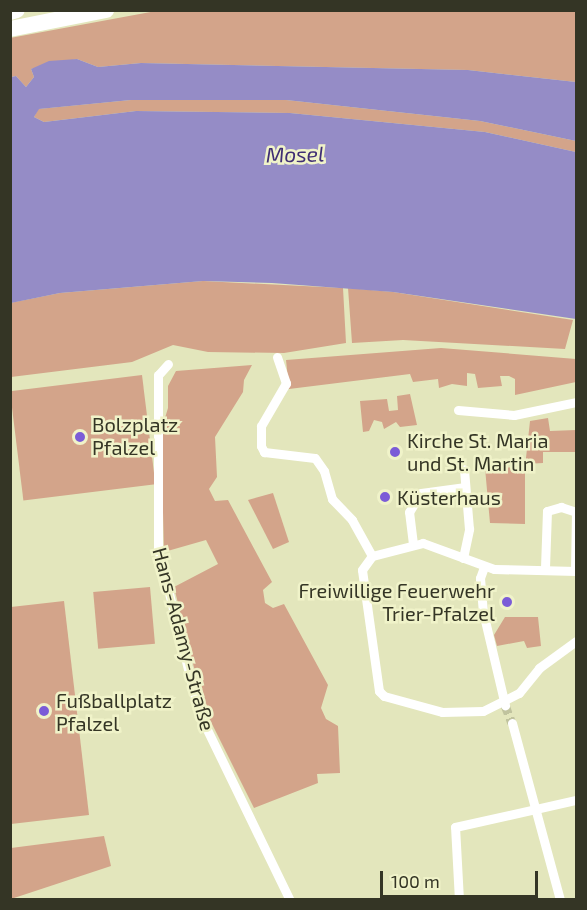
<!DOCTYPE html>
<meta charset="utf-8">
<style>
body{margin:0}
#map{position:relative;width:587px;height:910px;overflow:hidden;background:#e3e6bc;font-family:"Exo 2",sans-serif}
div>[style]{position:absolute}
.green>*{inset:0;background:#d3a48a;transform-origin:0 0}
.water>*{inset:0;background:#958cc6}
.minor-tunnel>*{height:9px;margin-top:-4.5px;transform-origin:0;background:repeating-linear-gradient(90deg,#c0c39e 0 9px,transparent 0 13.5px)}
.minor>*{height:9px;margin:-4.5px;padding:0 4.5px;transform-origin:4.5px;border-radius:4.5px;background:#fff}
.motorway>*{height:16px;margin:-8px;padding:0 8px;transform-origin:8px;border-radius:8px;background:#fff}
.dots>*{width:16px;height:16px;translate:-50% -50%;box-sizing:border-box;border:3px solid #f0f3c9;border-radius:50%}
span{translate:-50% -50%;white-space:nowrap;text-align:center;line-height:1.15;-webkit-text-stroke:5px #f0f3c9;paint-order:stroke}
.poi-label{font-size:20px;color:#343525}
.left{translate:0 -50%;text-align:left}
.right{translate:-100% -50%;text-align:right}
.street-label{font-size:20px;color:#343525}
.water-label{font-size:21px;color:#3f2e74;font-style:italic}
.frame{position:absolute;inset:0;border:12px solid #343525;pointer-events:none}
.scale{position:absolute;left:380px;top:871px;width:158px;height:27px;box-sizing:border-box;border:3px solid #343525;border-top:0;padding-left:8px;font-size:18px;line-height:21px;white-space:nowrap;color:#343525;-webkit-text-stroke:4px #f0f3c9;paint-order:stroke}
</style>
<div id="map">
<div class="green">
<div style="clip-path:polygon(156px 11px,576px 11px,576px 82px,468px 70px,141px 63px,98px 67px,77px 59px,31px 69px,34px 77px,26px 87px,16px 76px,11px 77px,10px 38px)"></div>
<div style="clip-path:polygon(131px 100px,286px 100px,480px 121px,576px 141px,576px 152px,485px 132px,290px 113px,136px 111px,44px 122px,34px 117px,38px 109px)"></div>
<div style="clip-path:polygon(203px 281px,343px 288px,346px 343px,284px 353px,208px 352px,173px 345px,132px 362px,11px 377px,10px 303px,60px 293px)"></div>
<div style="clip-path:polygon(348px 288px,393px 292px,573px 320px,565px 349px,403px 340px,352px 343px)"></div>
<div style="clip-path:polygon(441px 348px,576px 359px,576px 382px,515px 395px,515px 379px,509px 376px,500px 376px,502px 386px,478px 388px,475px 374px,467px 373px,467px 386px,452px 384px,439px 388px,438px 379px,413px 382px,410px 374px,289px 389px,286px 360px)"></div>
<div style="clip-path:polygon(252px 365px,244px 380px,243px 392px,215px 437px,217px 477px,209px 489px,215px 501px,228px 500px,272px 582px,263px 590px,265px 603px,273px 608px,284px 604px,328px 685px,321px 708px,326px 719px,338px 726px,340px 773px,317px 774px,318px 783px,254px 808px,204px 708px,174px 587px,218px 564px,206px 540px,164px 552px,161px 431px,168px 408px,168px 386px,176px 371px)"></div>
<div style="left:142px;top:375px;width:110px;height:133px;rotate:83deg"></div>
<div style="clip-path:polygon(410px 394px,417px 425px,400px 427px,396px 422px,384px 429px,382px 422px,374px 420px,369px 431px,363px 432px,360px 401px,387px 399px,389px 411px,398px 410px,397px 396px)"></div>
<div style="clip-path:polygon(548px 418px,550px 431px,576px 430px,576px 452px,543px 452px,543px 463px,525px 464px,525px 524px,490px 523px,485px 468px,525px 467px,530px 421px)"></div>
<div style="clip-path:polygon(273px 493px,289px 542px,273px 549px,248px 500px)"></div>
<div style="left:150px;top:587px;width:57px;height:57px;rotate:85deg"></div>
<div style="clip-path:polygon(64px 601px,89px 815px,11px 824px,11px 607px)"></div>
<div style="clip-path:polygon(505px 617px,538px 617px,541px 646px,527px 648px,524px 641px,497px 646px,494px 635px)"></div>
<div style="clip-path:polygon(104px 836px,111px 866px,11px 899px,11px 848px)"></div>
</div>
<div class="water">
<div style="clip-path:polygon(77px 59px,98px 67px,141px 63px,468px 70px,576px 82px,576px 141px,480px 121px,286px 100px,131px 100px,39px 109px,34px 117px,44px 122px,136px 111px,290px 113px,485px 132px,576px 152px,576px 319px,393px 292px,272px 283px,203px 281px,60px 293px,11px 303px,11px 77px,16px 76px,26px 87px,34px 77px,31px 69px,49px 61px)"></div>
</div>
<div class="minor-tunnel">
<div style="left:505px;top:705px;width:19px;rotate:69deg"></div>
</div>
<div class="minor">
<div style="left:277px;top:357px;width:28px;rotate:71deg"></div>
<div style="left:286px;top:383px;width:50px;rotate:120.2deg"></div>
<div style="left:261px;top:426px;width:20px;rotate:90deg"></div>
<div style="left:261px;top:446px;width:7px;rotate:63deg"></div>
<div style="left:264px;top:452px;width:51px;rotate:6.7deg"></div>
<div style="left:315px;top:458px;width:16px;rotate:55deg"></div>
<div style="left:324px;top:471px;width:29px;rotate:74deg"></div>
<div style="left:332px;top:499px;width:29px;rotate:46deg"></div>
<div style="left:352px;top:520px;width:41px;rotate:60.9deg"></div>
<div style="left:168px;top:364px;width:15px;rotate:132deg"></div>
<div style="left:158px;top:375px;width:174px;rotate:90deg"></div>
<div style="left:158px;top:549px;width:169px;rotate:76deg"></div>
<div style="left:199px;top:713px;width:208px;rotate:64.1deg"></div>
<div style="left:458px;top:410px;width:56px;rotate:5.1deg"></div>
<div style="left:514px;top:415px;width:63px;rotate:-11.8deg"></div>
<div style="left:413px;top:544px;width:32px;rotate:-97deg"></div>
<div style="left:409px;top:512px;width:22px;rotate:-58deg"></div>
<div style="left:421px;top:493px;width:43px;rotate:-7.9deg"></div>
<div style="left:463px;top:558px;width:30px;rotate:-78deg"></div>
<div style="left:469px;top:529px;width:60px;rotate:-94.8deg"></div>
<div style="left:484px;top:567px;width:12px;rotate:110deg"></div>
<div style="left:480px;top:578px;width:34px;rotate:85deg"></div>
<div style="left:483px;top:612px;width:96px;rotate:76.7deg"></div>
<div style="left:545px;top:568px;width:57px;rotate:-88deg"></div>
<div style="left:547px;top:511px;width:15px;rotate:-16deg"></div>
<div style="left:561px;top:507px;width:16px;rotate:18deg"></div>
<div style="left:576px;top:512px;width:59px;rotate:91deg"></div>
<div style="left:576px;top:571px;width:82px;rotate:-178.6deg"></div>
<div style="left:494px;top:569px;width:76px;rotate:-159.9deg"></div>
<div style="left:423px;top:543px;width:53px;rotate:165.7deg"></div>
<div style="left:372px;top:556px;width:17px;rotate:126deg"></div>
<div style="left:362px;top:570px;width:122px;rotate:82deg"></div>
<div style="left:379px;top:691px;width:7px;rotate:45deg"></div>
<div style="left:384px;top:696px;width:60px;rotate:15.4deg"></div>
<div style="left:442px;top:712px;width:41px;rotate:-1.4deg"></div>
<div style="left:483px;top:711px;width:40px;rotate:-26.6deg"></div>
<div style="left:519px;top:693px;width:32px;rotate:-51deg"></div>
<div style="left:539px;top:668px;width:46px;rotate:-36.1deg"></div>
<div style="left:512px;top:723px;width:183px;rotate:74.8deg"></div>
<div style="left:459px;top:900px;width:73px;rotate:-93.1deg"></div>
<div style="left:455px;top:827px;width:124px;rotate:-12.6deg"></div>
</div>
<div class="motorway">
<div style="left:10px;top:12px;width:7px;rotate:-16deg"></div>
<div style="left:10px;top:29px;width:98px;rotate:-11.2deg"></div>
</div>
<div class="dots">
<div style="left:80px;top:437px;background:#7b5cd7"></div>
<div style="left:395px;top:452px;background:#7b5cd7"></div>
<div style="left:385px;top:497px;background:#7b5cd7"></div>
<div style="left:507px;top:602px;background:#7b5cd7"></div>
<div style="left:44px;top:711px;background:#7b5cd7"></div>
</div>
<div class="poi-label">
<span class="left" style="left:92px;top:436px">Bolzplatz<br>Pfalzel</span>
<span class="left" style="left:407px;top:452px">Kirche St. Maria<br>und St. Martin</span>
<span class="left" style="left:397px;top:497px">Küsterhaus</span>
<span class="right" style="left:495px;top:602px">Freiwillige Feuerwehr<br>Trier-Pfalzel</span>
<span class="left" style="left:56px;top:712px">Fußballplatz<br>Pfalzel</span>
</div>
<div class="street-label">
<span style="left:184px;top:639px;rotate:75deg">Hans-Adamy-Straße</span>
</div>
<div class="water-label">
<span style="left:295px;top:154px;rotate:-1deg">Mosel</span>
</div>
<div class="frame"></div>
<div class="scale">100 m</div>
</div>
